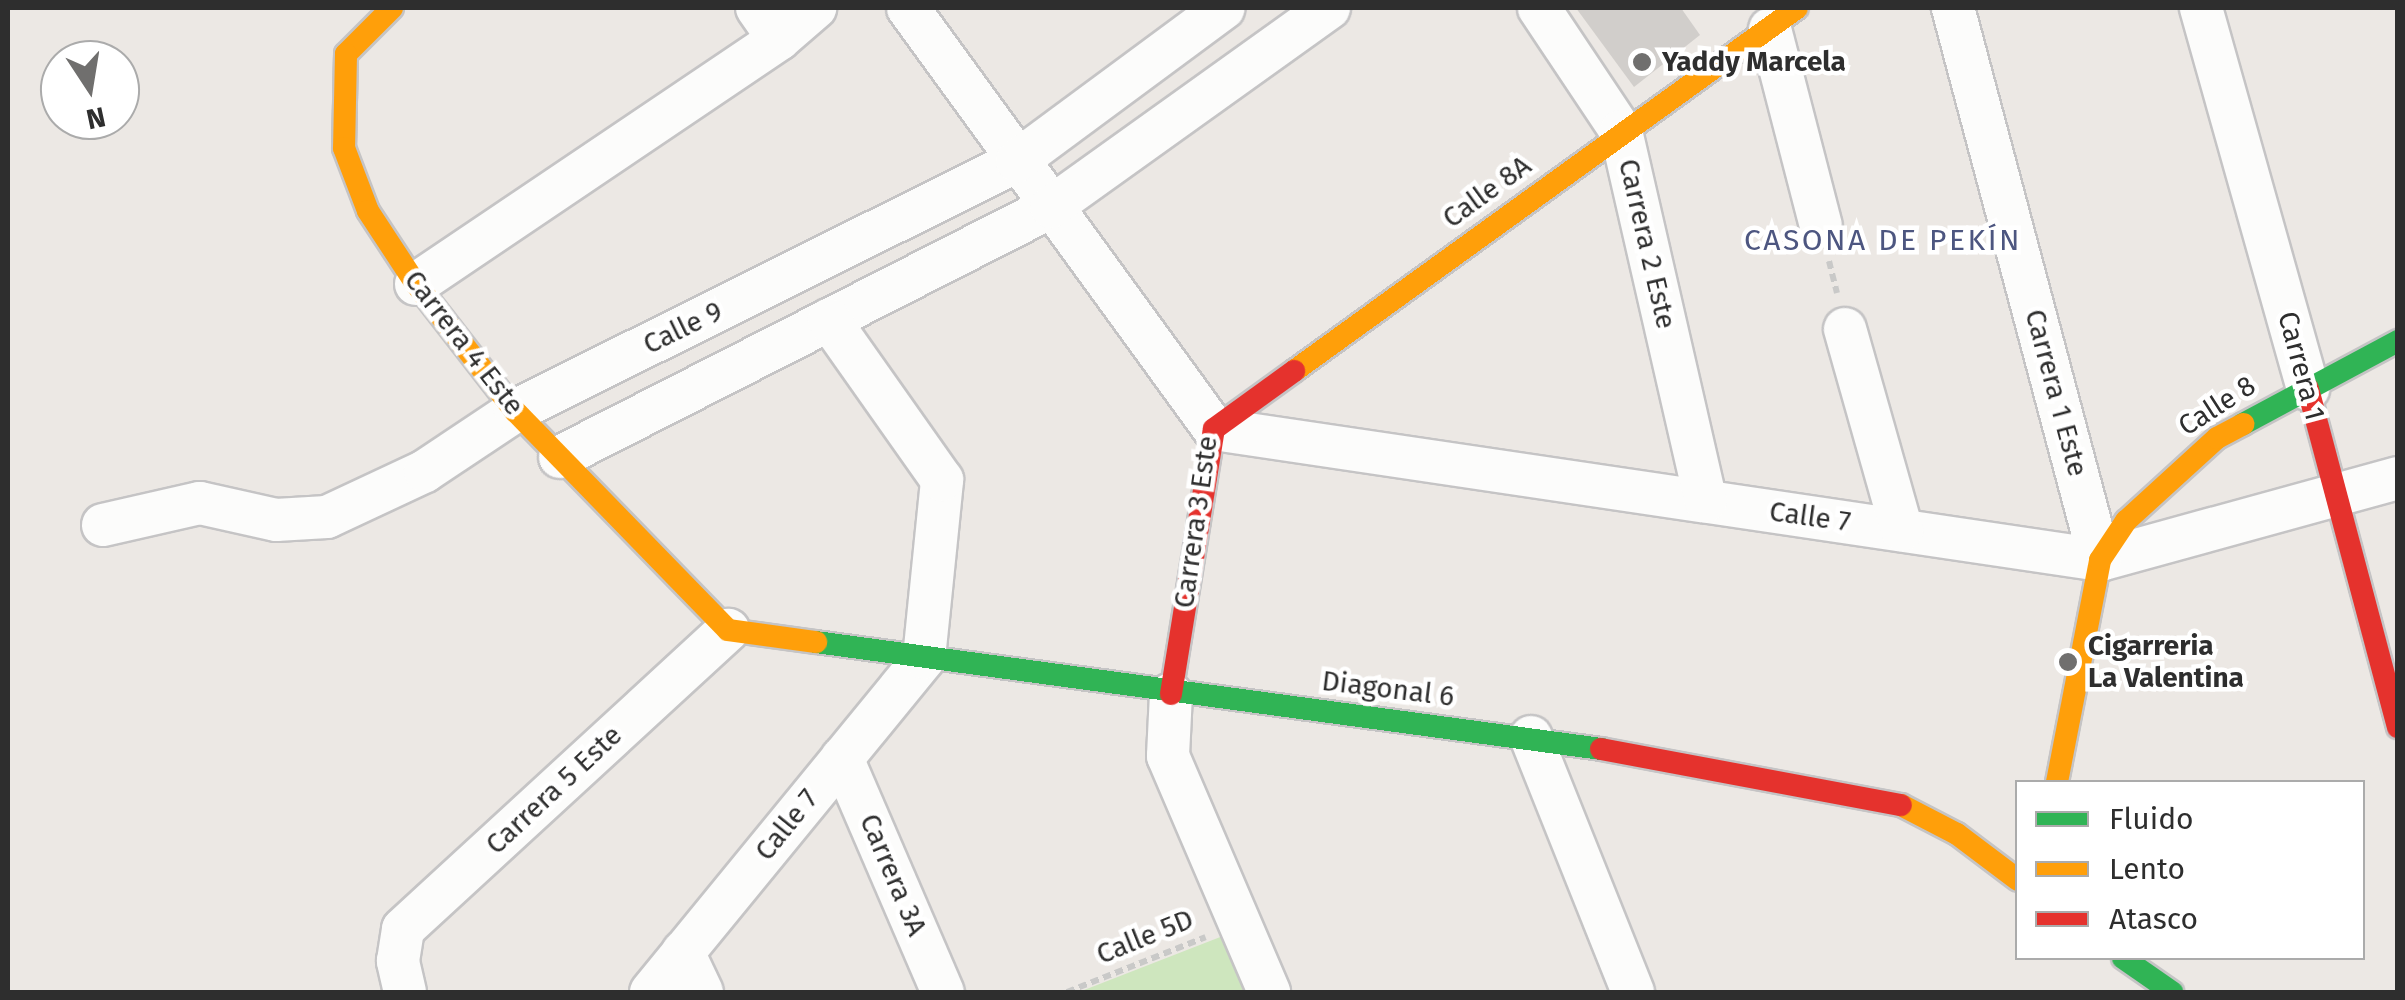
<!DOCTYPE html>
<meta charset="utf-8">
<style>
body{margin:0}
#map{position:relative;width:2405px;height:1000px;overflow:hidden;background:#ece8e4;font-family:"Fira Sans",sans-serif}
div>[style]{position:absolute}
.green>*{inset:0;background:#cee6be}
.building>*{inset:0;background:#d1cecb}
.path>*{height:6px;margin-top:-3px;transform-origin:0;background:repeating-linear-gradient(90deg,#c9c9c8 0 8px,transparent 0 13px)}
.roads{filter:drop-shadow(2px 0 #c5c4c5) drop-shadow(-2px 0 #c5c4c5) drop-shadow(0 2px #c5c4c5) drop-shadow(0 -2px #c5c4c5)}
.street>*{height:42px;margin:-21px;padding:0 21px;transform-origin:21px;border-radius:21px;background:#fcfcfb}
.fast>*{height:22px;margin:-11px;padding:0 11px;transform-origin:11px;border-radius:11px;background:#30b455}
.slow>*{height:22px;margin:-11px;padding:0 11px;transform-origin:11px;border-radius:11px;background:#ff9f0a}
.jam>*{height:22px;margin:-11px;padding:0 11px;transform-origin:11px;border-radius:11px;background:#e5322d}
.dots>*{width:28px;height:28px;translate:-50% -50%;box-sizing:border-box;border:5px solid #fff;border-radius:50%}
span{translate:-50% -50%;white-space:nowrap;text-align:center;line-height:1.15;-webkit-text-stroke:9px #fff;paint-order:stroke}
.poi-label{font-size:28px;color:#2e2e2e;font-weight:700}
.left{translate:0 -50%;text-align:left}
.street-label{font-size:28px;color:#2e2e2e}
.neighbourhood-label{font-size:30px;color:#4d5680;letter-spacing:2.5px}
.frame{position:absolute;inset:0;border:10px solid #2e2e2e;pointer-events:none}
.legend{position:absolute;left:2015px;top:780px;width:350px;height:180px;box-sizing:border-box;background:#fff;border:2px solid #ababab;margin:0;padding:12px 18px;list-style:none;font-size:30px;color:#2e2e2e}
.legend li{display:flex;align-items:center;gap:20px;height:50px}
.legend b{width:50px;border:2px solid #ababab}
.north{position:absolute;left:40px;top:40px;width:100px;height:100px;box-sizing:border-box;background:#fff;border:2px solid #ababab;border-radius:50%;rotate:168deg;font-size:28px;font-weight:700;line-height:40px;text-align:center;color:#2e2e2e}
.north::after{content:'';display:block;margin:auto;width:35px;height:45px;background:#706f6e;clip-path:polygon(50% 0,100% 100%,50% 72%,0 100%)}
</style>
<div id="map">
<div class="green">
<div style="clip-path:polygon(1228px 934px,1254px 992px,1079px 992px)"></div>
</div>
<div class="building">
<div style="clip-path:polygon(1576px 8px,1681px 8px,1700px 35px,1634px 87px)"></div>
</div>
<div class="path">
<div style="left:1829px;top:261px;width:33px;rotate:76deg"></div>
<div style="left:1067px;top:992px;width:149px;rotate:-21.6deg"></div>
</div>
<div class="roads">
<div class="street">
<div style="left:757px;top:8px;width:38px;rotate:55deg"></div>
<div style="left:908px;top:8px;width:520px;rotate:53.99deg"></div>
<div style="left:1214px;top:429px;width:896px;rotate:8.41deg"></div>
<div style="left:2100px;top:560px;width:309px;rotate:-15.4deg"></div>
<div style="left:1539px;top:8px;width:148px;rotate:56.3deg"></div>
<div style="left:1621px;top:131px;width:380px;rotate:77.1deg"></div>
<div style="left:1953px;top:8px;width:571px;rotate:75.09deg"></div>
<div style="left:2201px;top:8px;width:396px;rotate:74.3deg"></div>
<div style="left:1770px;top:29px;width:203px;rotate:75.5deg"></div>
<div style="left:416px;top:284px;width:438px;rotate:-34deg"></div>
<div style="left:779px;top:39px;width:48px;rotate:-40.7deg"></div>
<div style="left:1845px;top:329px;width:209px;rotate:74.2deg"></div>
<div style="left:560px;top:457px;width:551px;rotate:-26.98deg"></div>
<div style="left:1051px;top:207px;width:342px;rotate:-35.6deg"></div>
<div style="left:103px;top:525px;width:99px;rotate:-12.8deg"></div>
<div style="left:200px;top:503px;width:78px;rotate:12.6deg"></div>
<div style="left:276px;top:520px;width:51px;rotate:-3.4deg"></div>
<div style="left:327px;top:517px;width:108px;rotate:-25.1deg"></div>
<div style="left:425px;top:471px;width:108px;rotate:-33.7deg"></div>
<div style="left:515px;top:411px;width:561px;rotate:-26.47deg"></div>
<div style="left:1017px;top:161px;width:257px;rotate:-36.5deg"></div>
<div style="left:1171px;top:694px;width:62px;rotate:92.8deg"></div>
<div style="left:1168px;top:756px;width:257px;rotate:66.8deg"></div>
<div style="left:1531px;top:737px;width:275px;rotate:68.2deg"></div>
<div style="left:842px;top:758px;width:255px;rotate:66.7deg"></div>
<div style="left:683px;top:952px;width:44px;rotate:64.6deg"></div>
<div style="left:405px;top:992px;width:32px;rotate:-103deg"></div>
<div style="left:398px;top:961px;width:32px;rotate:-81deg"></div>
<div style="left:403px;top:929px;width:442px;rotate:-42.6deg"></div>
<div style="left:651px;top:992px;width:431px;rotate:-50.7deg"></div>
<div style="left:924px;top:658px;width:179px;rotate:-84.2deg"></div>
<div style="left:942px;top:480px;width:196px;rotate:-125.2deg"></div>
</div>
<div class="fast">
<div style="left:2243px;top:424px;width:176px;rotate:-28.2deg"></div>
<div style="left:816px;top:642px;width:792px;rotate:7.76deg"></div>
<div style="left:2123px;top:958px;width:60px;rotate:34.8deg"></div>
</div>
<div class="slow">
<div style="left:392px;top:8px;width:65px;rotate:135deg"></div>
<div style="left:346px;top:54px;width:94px;rotate:91.2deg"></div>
<div style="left:344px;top:148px;width:67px;rotate:69.1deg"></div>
<div style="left:368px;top:211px;width:87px;rotate:56.7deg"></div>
<div style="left:416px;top:284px;width:161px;rotate:52.1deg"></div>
<div style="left:515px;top:411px;width:305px;rotate:45.8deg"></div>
<div style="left:728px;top:630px;width:89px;rotate:7.8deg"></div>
<div style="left:1294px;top:371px;width:620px;rotate:-35.82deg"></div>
<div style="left:2057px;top:782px;width:226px;rotate:-79deg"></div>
<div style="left:2100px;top:560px;width:47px;rotate:-56.3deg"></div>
<div style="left:2126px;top:521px;width:123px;rotate:-42.4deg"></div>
<div style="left:2217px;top:438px;width:30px;rotate:-28deg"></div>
<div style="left:1901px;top:805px;width:63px;rotate:27.4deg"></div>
<div style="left:1957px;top:834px;width:76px;rotate:37deg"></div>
</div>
<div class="jam">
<div style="left:2308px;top:389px;width:350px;rotate:75.1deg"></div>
<div style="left:1171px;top:694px;width:268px;rotate:-80.8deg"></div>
<div style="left:1214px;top:429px;width:99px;rotate:-35.9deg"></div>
<div style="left:1601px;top:749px;width:305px;rotate:10.6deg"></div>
</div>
</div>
<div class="dots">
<div style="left:1642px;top:62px;background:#706f6e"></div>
<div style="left:2068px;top:662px;background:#706f6e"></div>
</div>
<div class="poi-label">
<span class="left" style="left:1662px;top:62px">Yaddy Marcela</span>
<span class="left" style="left:2088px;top:662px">Cigarreria<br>La Valentina</span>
</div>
<div class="street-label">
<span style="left:1487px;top:192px;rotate:-36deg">Calle 8A</span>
<span style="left:1647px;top:244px;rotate:77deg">Carrera 2 Este</span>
<span style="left:683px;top:328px;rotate:-26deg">Calle 9</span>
<span style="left:464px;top:343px;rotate:52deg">Carrera 4 Este</span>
<span style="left:2301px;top:366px;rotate:75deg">Carrera 1</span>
<span style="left:2056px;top:393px;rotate:75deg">Carrera 1 Este</span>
<span style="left:2217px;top:406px;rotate:-33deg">Calle 8</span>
<span style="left:1810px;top:517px;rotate:8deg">Calle 7</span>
<span style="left:1196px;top:522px;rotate:-82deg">Carrera 3 Este</span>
<span style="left:1388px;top:689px;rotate:7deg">Diagonal 6</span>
<span style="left:554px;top:790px;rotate:-43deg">Carrera 5 Este</span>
<span style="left:787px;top:825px;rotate:-51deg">Calle 7</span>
<span style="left:893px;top:875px;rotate:67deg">Carrera 3A</span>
<span style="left:1145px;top:937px;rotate:-22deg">Calle 5D</span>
</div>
<div class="neighbourhood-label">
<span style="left:1883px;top:240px">CASONA DE PEKÍN</span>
</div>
<div class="frame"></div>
<ul class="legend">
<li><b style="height:12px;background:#30b455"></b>Fluido</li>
<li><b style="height:12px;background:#ff9f0a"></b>Lento</li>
<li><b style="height:12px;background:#e5322d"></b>Atasco</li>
</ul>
<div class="north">N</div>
</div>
